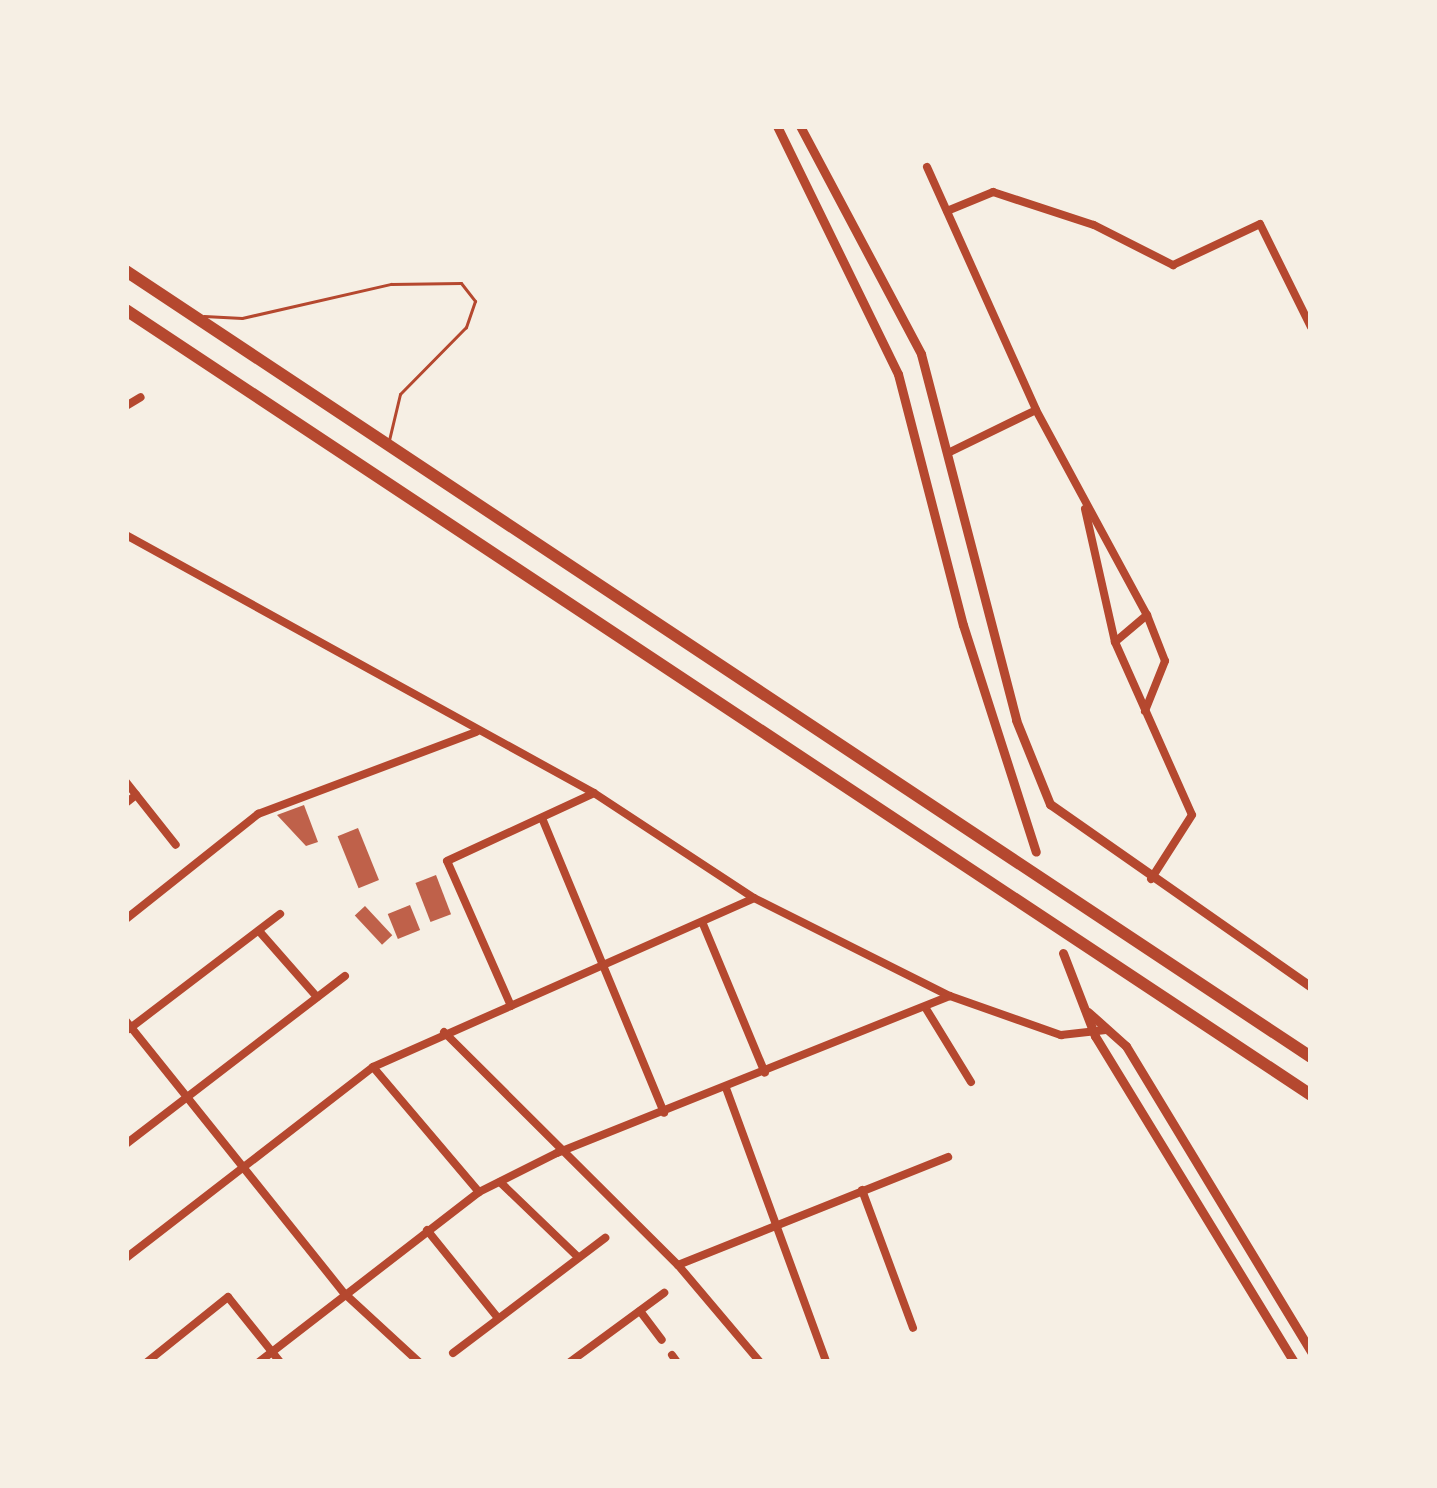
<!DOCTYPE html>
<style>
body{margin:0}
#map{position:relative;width:1437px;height:1488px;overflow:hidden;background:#f6efe4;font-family:Commissioner,sans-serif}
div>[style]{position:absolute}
.building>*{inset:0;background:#bf614a;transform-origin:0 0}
.service>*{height:3px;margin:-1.5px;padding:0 1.5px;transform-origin:1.5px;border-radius:1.5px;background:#b5482f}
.minor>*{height:8px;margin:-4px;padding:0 4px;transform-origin:4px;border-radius:4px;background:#b5482f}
.tertiary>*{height:9px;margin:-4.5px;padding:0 4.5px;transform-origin:4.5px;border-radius:4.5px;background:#b5482f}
.motorway>*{height:12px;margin:-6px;padding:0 6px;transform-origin:6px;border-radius:6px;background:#b5482f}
span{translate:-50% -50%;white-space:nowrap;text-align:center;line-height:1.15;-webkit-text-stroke:12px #f6efe4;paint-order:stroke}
.frame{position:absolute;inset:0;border:129px solid #f6efe4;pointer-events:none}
</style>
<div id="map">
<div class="building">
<div style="clip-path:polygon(304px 805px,318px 842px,306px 846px,277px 815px)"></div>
<div style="left:358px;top:828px;width:56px;height:22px;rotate:68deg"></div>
<div style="left:436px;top:875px;width:42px;height:22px;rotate:69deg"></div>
<div style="left:410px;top:905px;width:27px;height:24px;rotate:68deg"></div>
<div style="left:365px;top:906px;width:40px;height:14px;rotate:47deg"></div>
</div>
<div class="service">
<div style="left:204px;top:316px;width:38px;rotate:3deg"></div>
<div style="left:242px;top:318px;width:153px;rotate:-12.9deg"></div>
<div style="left:391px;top:284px;width:70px;rotate:-0.8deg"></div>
<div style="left:461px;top:283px;width:23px;rotate:52deg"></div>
<div style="left:475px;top:301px;width:28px;rotate:109deg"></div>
<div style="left:466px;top:327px;width:94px;rotate:134.6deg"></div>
<div style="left:400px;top:394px;width:47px;rotate:103.4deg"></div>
</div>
<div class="minor">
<div style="left:927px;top:167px;width:266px;rotate:65.8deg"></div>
<div style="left:1036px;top:410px;width:233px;rotate:61.6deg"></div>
<div style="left:1147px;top:615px;width:49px;rotate:68.6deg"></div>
<div style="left:1165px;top:661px;width:54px;rotate:111.8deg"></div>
<div style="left:947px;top:211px;width:50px;rotate:-22.4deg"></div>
<div style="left:993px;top:192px;width:106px;rotate:18.1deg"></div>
<div style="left:1094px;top:225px;width:89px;rotate:26.9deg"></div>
<div style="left:1173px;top:265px;width:96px;rotate:-25.2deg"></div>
<div style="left:1260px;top:224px;width:115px;rotate:63.7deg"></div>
<div style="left:126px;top:406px;width:17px;rotate:-31deg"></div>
<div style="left:952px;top:451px;width:93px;rotate:-26deg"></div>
<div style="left:1085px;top:509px;width:136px;rotate:77.3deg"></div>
<div style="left:1115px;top:642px;width:189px;rotate:66deg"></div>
<div style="left:1192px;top:815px;width:76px;rotate:122.6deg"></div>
<div style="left:126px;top:535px;width:534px;rotate:28.87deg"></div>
<div style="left:594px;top:793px;width:191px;rotate:33.3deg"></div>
<div style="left:754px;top:898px;width:219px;rotate:26.6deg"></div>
<div style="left:950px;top:996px;width:118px;rotate:19.4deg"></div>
<div style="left:1061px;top:1035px;width:45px;rotate:-6.3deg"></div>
<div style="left:1115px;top:642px;width:42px;rotate:-40.2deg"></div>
<div style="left:126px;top:782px;width:80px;rotate:51.6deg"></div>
<div style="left:126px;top:803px;width:13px;rotate:-39deg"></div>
<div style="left:542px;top:818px;width:319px;rotate:67.5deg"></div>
<div style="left:126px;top:919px;width:169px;rotate:-38.5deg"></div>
<div style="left:258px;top:814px;width:233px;rotate:-20.6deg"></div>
<div style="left:703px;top:924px;width:161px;rotate:67.4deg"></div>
<div style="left:259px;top:931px;width:88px;rotate:48.7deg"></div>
<div style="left:511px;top:1006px;width:158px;rotate:-113.8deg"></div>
<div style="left:447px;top:861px;width:162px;rotate:-24.8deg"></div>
<div style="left:925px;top:1007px;width:88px;rotate:58.5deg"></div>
<div style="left:126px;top:1021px;width:350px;rotate:51.3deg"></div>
<div style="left:345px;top:1294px;width:100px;rotate:42.6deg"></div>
<div style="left:129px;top:1029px;width:190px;rotate:-37.3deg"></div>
<div style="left:444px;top:1032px;width:330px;rotate:44.9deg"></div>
<div style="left:678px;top:1265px;width:127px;rotate:49.8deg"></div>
<div style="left:373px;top:1067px;width:164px;rotate:49.7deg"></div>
<div style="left:726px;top:1088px;width:292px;rotate:69.9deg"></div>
<div style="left:126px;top:1144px;width:276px;rotate:-37.5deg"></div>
<div style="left:500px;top:1182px;width:108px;rotate:43.9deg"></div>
<div style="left:862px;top:1190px;width:147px;rotate:69.7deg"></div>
<div style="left:427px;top:1230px;width:113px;rotate:51.1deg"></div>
<div style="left:126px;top:1258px;width:312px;rotate:-37.7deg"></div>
<div style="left:373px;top:1067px;width:417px;rotate:-23.9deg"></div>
<div style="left:678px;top:1265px;width:291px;rotate:-21.8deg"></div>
<div style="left:640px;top:1311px;width:36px;rotate:53deg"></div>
<div style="left:453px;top:1353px;width:191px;rotate:-37.1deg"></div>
<div style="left:672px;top:1355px;width:9px;rotate:54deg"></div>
<div style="left:147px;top:1362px;width:104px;rotate:-38.7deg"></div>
<div style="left:228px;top:1297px;width:83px;rotate:51.3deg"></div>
<div style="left:259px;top:1362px;width:278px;rotate:-37.7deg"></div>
<div style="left:479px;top:1192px;width:87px;rotate:-26.6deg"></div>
<div style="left:557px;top:1153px;width:423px;rotate:-21.8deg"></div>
<div style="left:570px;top:1362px;width:117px;rotate:-36.3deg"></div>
</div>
<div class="tertiary">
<div style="left:777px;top:126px;width:276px;rotate:64deg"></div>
<div style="left:898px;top:374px;width:259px;rotate:75.5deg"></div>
<div style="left:963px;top:625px;width:238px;rotate:72.2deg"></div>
<div style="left:800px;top:126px;width:258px;rotate:62deg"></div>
<div style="left:921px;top:354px;width:378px;rotate:75.4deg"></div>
<div style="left:1016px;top:720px;width:91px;rotate:68deg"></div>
<div style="left:1050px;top:804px;width:319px;rotate:35deg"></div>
<div style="left:1063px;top:953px;width:89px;rotate:68.9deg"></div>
<div style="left:1095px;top:1036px;width:382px;rotate:58.6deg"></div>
<div style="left:1088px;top:1012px;width:51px;rotate:41.8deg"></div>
<div style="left:1126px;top:1046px;width:358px;rotate:58.8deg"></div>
</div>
<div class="motorway">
<div style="left:126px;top:271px;width:1422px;rotate:33.56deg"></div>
<div style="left:126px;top:310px;width:1421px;rotate:33.52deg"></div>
</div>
<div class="frame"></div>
</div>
